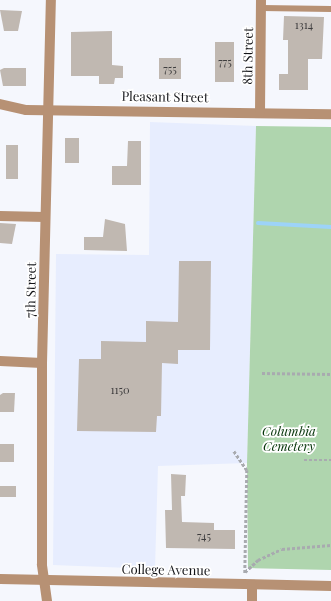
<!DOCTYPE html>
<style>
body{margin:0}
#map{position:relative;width:331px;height:601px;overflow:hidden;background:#f5f7fd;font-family:"Playfair Display",serif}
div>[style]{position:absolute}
.built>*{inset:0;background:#e7edfe}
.green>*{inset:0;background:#afd5ae}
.stream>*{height:4px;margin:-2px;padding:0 2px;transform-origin:2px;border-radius:2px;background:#9dd3f8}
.building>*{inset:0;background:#c0b8b1;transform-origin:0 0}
.path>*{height:2.5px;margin-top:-1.25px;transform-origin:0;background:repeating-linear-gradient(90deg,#a8aaaf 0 3px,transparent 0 5px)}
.lane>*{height:5.5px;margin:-2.75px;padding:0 2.75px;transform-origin:2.75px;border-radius:2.75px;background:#b79174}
.street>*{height:10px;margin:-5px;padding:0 5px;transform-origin:5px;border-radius:5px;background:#b79174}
span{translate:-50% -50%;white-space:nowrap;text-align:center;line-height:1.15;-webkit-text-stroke:3.5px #fff;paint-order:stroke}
.number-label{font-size:11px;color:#3e3d3e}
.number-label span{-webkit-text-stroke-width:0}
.street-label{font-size:13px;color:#131418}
.park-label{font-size:13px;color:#053409;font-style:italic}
</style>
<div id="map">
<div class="built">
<div style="clip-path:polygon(150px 122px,256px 126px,247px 463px,158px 466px,155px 569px,53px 565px,56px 254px,149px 255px)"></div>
</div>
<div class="green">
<div style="clip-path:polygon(256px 126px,331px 127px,331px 570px,248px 568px,247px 463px)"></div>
</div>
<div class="stream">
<div style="left:258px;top:223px;width:73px;rotate:3.1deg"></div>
</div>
<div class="building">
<div style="clip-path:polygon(0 10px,22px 11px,18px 31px,4px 31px)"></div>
<div style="clip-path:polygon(284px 16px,324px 17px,322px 59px,308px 59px,308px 90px,279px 90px,279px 74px,288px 74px,288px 40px,283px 40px)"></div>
<div style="clip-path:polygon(112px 31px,112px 65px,123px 66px,123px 78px,115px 78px,114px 84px,99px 84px,99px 76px,71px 76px,71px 32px)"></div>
<div style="left:215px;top:42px;width:19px;height:40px"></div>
<div style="left:159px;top:58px;width:22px;height:21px"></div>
<div style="clip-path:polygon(4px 68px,26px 68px,26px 86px,3px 86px,0 70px)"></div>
<div style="left:65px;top:138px;width:14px;height:25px"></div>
<div style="clip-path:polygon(128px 141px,141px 141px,141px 185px,112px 185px,112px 166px,127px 166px)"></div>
<div style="left:6px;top:145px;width:12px;height:34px"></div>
<div style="clip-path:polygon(105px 219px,125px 224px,127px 251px,84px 250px,84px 237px,103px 237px)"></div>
<div style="clip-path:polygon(0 223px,16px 224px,12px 244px,0 243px)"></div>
<div style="clip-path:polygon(179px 261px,211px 261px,210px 350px,178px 350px,178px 364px,162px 363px,161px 416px,157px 416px,156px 432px,77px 431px,79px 359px,101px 359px,101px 341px,146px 342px,146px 321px,178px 322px)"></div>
<div style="clip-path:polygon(3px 393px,15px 393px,14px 412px,0 412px,0 395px)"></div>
<div style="left:0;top:444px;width:14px;height:18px"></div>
<div style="clip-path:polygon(171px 474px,186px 475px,185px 496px,181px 496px,182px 522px,214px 523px,214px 530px,235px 530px,235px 549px,166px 548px,165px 510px,172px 510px)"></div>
<div style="left:0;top:486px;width:16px;height:11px"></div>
</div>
<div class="path">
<div style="left:262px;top:373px;width:69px;rotate:0.8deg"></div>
<div style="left:234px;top:451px;width:23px;rotate:56deg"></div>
<div style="left:247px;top:470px;width:103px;rotate:91.1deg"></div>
<div style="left:304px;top:460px;width:27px"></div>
<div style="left:245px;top:572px;width:18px;rotate:-43deg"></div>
<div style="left:258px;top:560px;width:26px;rotate:-25deg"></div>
<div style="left:282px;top:549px;width:49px;rotate:-4.7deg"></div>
</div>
<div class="lane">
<div style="left:262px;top:8px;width:69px;rotate:0.8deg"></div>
</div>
<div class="street">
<div style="left:0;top:104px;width:27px;rotate:13deg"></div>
<div style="left:26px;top:110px;width:305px;rotate:0.8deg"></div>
<div style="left:260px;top:113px;width:113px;rotate:-89.5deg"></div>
<div style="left:0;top:216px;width:45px;rotate:1.3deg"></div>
<div style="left:0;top:361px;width:42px;rotate:2.7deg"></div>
<div style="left:0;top:579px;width:331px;rotate:1.2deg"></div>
<div style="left:47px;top:601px;width:37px;rotate:-98deg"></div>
<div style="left:42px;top:564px;width:201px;rotate:-90deg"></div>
<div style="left:42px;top:363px;width:363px;rotate:-88.6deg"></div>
<div style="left:252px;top:601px;width:16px;rotate:-90deg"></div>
</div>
<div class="number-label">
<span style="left:304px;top:25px">1314</span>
<span style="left:225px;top:62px">775</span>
<span style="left:170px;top:69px">755</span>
<span style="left:120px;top:390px">1150</span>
<span style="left:204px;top:536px">745</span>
</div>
<div class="street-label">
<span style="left:248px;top:56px;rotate:-89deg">8th Street</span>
<span style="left:165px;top:97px;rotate:1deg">Pleasant Street</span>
<span style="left:31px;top:290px;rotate:-89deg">7th Street</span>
<span style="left:166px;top:570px;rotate:1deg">College Avenue</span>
</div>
<div class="park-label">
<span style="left:289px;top:439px">Columbia<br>Cemetery</span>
</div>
</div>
